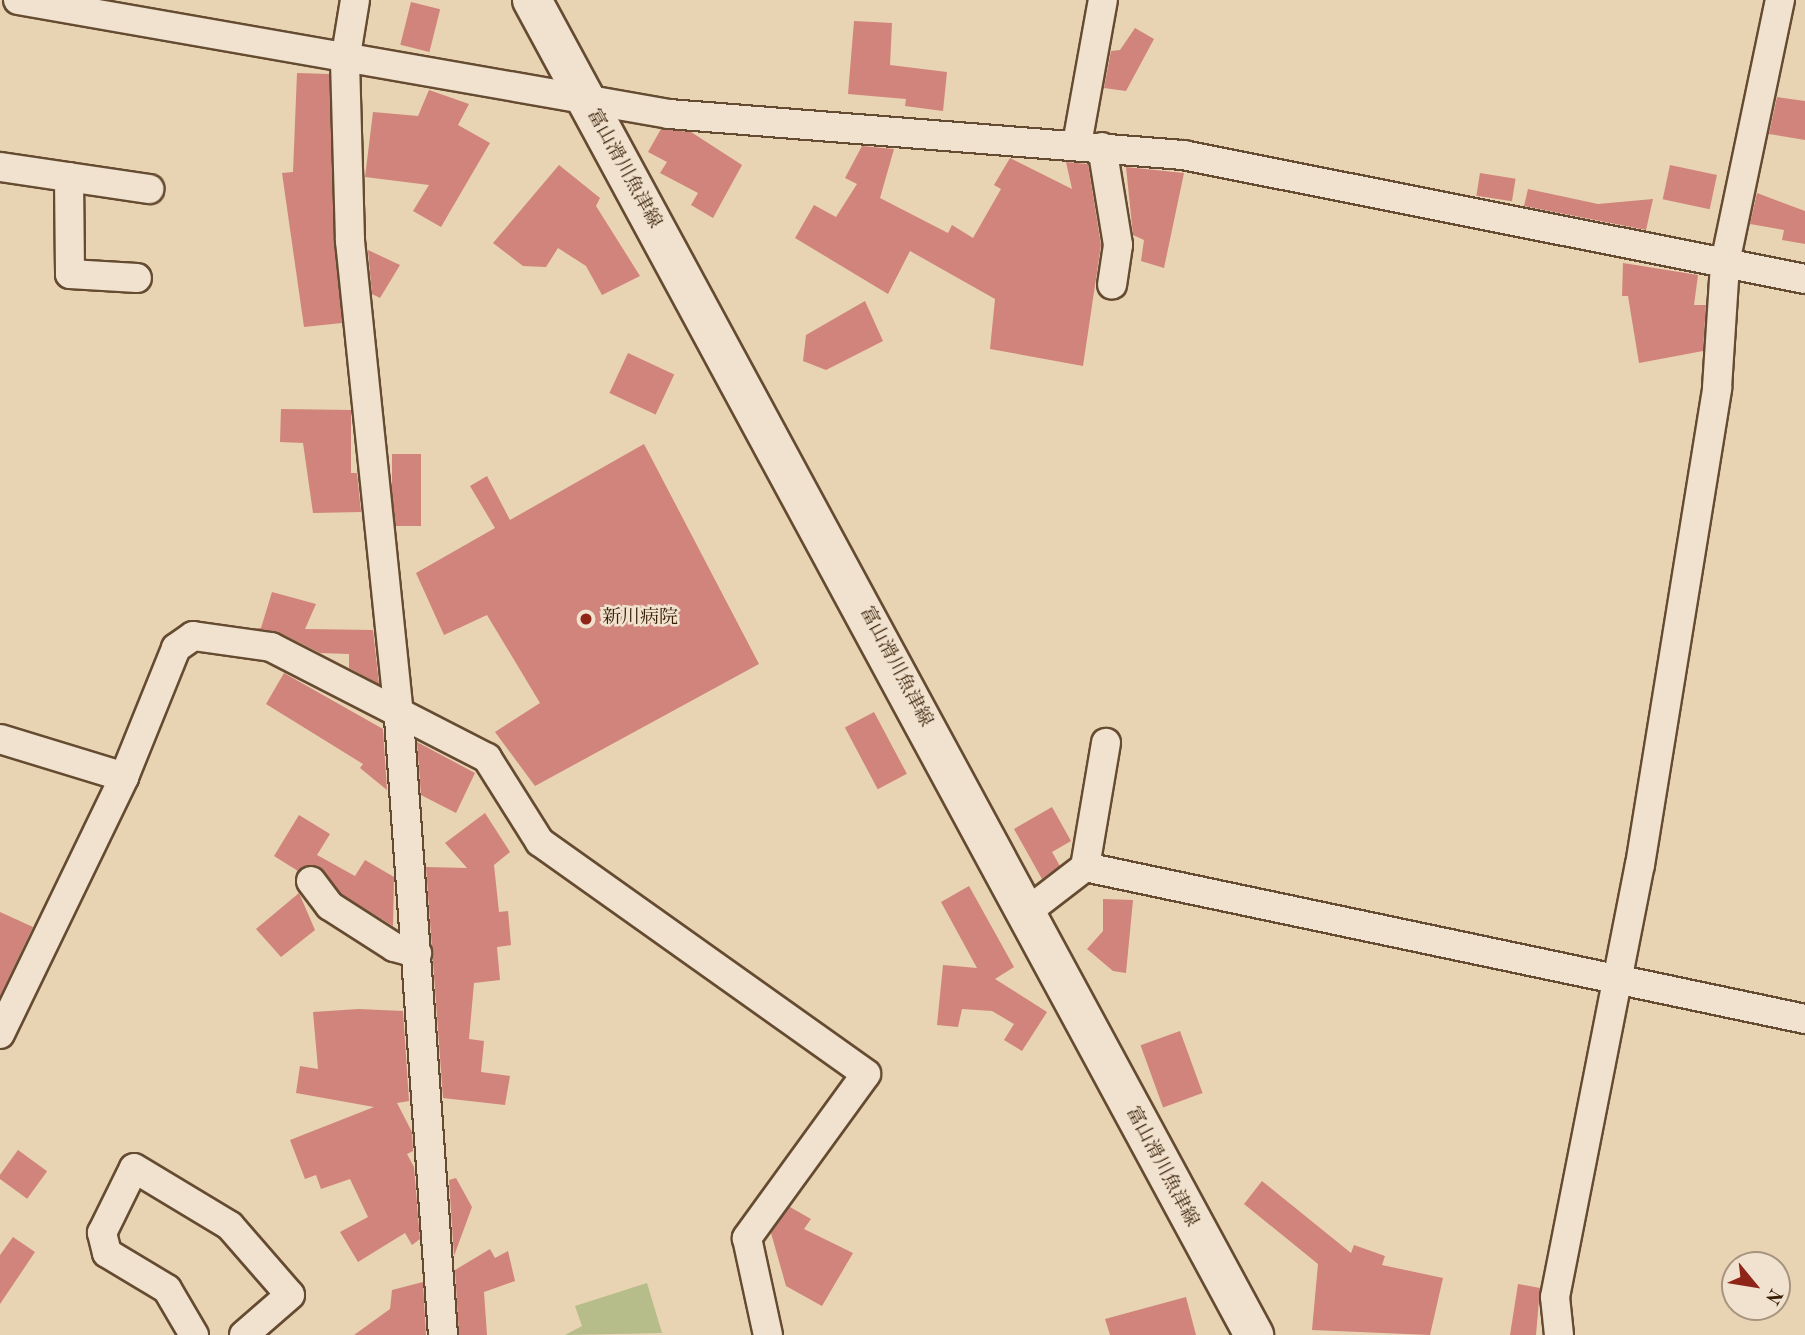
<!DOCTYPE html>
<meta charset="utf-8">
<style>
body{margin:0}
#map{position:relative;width:1805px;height:1335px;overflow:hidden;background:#e8d3b3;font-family:"Old Standard TT","Noto Serif JP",serif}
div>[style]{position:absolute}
.green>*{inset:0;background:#b7bc8b}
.building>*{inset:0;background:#d0847c;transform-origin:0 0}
.roads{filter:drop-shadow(2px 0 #654b31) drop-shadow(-2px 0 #654b31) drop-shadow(0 2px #654b31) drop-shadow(0 -2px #654b31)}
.street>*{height:28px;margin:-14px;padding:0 14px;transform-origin:14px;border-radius:14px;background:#f0e2ce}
.secondary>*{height:38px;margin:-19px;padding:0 19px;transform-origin:19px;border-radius:19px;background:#f0e2ce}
.dots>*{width:19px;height:19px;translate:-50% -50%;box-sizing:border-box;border:4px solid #f0e2ce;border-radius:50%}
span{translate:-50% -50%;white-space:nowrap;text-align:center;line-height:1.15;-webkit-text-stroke:5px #f0e2ce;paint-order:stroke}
.street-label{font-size:19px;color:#391e06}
.poi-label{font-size:19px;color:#391e06}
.left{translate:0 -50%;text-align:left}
.north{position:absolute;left:1721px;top:1251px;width:70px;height:70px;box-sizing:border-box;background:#f0e2ce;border:2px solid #a7947e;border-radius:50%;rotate:120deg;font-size:19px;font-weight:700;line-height:28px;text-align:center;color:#391e06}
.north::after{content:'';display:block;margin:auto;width:24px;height:32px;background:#8f2418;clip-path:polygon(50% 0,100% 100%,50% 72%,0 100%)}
</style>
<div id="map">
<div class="green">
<div style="clip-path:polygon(647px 1283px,662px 1333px,565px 1335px,582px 1326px,575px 1306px)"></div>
</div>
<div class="building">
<div style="left:411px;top:2px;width:30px;height:44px;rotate:14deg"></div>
<div style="clip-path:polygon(854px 21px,892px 23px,890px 65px,947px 72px,943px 111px,905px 106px,906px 99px,848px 94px)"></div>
<div style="clip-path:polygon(1135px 28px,1154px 39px,1126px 91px,1104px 88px,1111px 51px,1120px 50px)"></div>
<div style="clip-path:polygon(297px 73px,329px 74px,342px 323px,304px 327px,282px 173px,293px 172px)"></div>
<div style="clip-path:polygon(429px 90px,469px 104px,458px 125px,490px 143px,441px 227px,413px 211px,429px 185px,365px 177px,373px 112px,418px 116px)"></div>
<div style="clip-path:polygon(1777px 97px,1805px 101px,1805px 140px,1769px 134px)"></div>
<div style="clip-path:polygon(661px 129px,691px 132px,742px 165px,713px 218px,691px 205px,698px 193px,660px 173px,667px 162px,648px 152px)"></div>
<div style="clip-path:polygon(862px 146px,894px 149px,880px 198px,948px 233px,952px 225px,973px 238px,1001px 189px,994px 185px,1010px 158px,1072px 189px,1066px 162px,1088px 164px,1101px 245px,1083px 366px,990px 349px,995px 299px,910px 251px,888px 294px,795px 238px,814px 205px,836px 217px,857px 184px,845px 178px)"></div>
<div style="clip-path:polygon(559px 165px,600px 198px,596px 206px,640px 276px,602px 295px,586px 266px,558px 248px,546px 267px,523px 266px,493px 243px)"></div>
<div style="left:1670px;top:165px;width:48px;height:35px;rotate:12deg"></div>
<div style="clip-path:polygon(1126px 167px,1184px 173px,1164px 268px,1141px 261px,1144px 240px,1133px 235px)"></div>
<div style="left:1480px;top:173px;width:36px;height:23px;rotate:9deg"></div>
<div style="clip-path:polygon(1528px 189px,1598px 204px,1653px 199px,1646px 230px,1524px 206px)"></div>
<div style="clip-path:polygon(1757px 193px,1805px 211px,1805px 244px,1782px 240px,1784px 230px,1750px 224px)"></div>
<div style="clip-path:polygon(368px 250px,400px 265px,380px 298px,372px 294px)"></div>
<div style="clip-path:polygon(1623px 263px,1698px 275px,1694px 305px,1706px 305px,1703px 351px,1639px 363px,1628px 296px,1622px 296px)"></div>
<div style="clip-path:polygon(865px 301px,883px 341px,826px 370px,803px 361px,806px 335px)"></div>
<div style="left:628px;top:353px;width:51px;height:44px;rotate:25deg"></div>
<div style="clip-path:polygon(281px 409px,351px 410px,351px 473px,357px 473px,361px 512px,313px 513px,303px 443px,280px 442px)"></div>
<div style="clip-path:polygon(644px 444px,759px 664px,535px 786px,495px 732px,540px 703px,487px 615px,444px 635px,416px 573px,495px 528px,470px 486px,487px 476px,510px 520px)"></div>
<div style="left:392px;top:454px;width:29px;height:72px"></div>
<div style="clip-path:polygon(272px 592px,316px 604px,305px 629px,373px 630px,379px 684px,349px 668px,349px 654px,320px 653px,278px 632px,253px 628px,261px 628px)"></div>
<div style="clip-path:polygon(284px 673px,383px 729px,387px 790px,360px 768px,363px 764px,266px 704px)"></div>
<div style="left:874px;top:712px;width:70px;height:33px;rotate:62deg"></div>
<div style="clip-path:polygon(417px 742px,475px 773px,456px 813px,421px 795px)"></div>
<div style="clip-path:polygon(1052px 807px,1071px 841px,1052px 852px,1060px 866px,1042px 879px,1014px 829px)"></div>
<div style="clip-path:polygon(485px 813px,510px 852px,494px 865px,499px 912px,508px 911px,511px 945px,497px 947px,500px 980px,474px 983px,469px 1039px,484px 1041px,481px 1072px,510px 1076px,505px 1105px,443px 1098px,426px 867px,467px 868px,445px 843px)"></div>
<div style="clip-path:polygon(299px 815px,330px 834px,317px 855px,355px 876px,365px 860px,394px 877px,393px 926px,341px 894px,318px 866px,298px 871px,274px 856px)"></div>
<div style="clip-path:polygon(969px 886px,1014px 967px,995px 979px,1047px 1012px,1022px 1051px,1004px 1040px,1014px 1024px,992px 1011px,962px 1009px,958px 1027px,937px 1025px,943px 965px,977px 968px,941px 902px)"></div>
<div style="clip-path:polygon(299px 893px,315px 930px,281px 957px,256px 929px)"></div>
<div style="clip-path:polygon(1103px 899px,1133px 900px,1126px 973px,1113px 971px,1087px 949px,1103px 931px)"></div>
<div style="clip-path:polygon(0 912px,33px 927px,0 996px)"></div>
<div style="clip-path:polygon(358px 1009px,403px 1011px,409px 1101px,397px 1103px,412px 1132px,413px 1151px,407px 1154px,414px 1167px,420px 1239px,412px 1245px,405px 1233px,358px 1262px,340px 1232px,368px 1217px,350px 1179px,321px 1189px,316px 1175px,305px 1179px,290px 1140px,374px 1107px,296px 1093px,300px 1066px,318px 1069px,313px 1012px)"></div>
<div style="left:1180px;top:1031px;width:66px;height:42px;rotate:70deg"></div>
<div style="left:18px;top:1150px;width:36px;height:34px;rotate:36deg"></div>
<div style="clip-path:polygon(456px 1178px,472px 1207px,454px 1256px,449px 1180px)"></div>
<div style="clip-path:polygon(1262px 1181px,1351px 1253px,1354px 1245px,1385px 1256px,1382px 1265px,1443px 1278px,1430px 1335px,1312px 1330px,1318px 1264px,1244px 1204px)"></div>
<div style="clip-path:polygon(790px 1207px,811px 1219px,804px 1229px,853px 1253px,822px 1306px,786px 1286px,771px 1233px)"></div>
<div style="clip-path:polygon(13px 1237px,35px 1252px,0 1304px,0 1255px)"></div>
<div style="clip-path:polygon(490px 1249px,495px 1258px,508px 1251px,515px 1281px,484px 1292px,487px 1335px,459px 1335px,455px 1270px)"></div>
<div style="clip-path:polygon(423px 1282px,426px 1335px,354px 1335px,390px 1309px,392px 1290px)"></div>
<div style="clip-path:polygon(1518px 1284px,1540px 1288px,1536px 1335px,1510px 1335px)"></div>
<div style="clip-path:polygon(1186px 1297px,1196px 1335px,1110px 1335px,1105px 1319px)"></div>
</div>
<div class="roads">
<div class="street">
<div style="left:18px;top:0;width:661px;rotate:9.93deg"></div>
<div style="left:669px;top:114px;width:516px;rotate:4.56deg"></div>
<div style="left:1183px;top:155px;width:634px;rotate:11.27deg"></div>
<div style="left:355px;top:0;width:62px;rotate:99.3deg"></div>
<div style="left:345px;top:61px;width:180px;rotate:88.4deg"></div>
<div style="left:350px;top:241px;width:480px;rotate:84.1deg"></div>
<div style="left:399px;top:718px;width:619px;rotate:85.92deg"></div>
<div style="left:1077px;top:144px;width:146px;rotate:-79.8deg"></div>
<div style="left:1102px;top:147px;width:99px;rotate:80.7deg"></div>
<div style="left:1118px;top:245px;width:40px;rotate:98.5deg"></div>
<div style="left:0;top:167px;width:151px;rotate:8.4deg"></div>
<div style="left:69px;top:177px;width:97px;rotate:89.4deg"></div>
<div style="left:70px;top:274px;width:67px;rotate:3.4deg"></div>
<div style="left:0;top:739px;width:130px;rotate:17deg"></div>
<div style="left:1085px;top:867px;width:126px;rotate:-80.4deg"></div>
<div style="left:311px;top:881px;width:31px;rotate:53deg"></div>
<div style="left:330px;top:906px;width:76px;rotate:32.6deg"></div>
<div style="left:394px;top:947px;width:24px;rotate:15deg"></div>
<div style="left:1024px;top:914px;width:77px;rotate:-37.6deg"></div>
<div style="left:1085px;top:867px;width:736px;rotate:11.92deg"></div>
<div style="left:0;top:1034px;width:285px;rotate:-64.2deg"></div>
<div style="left:124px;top:777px;width:139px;rotate:-68deg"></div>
<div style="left:176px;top:648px;width:21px;rotate:-35deg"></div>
<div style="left:193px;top:636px;width:79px;rotate:8deg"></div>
<div style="left:271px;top:647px;width:243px;rotate:27.2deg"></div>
<div style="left:487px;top:758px;width:99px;rotate:57.8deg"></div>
<div style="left:540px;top:842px;width:400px;rotate:35.4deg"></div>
<div style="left:866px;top:1074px;width:203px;rotate:126deg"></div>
<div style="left:747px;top:1238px;width:99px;rotate:77.8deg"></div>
<div style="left:194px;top:1335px;width:53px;rotate:-120.4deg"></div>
<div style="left:167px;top:1289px;width:70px;rotate:-149deg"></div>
<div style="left:107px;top:1253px;width:21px;rotate:-104deg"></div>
<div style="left:102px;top:1233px;width:72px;rotate:-63.8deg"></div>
<div style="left:134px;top:1168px;width:112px;rotate:31.1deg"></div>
<div style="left:230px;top:1226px;width:91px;rotate:49deg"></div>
<div style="left:290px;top:1295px;width:61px;rotate:139deg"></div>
<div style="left:1559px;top:1335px;width:38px;rotate:-96deg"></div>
<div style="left:1555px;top:1297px;width:440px;rotate:-78.9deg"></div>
<div style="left:1640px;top:865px;width:483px;rotate:-80.8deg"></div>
<div style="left:1717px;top:388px;width:125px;rotate:-86.3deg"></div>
<div style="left:1725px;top:263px;width:269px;rotate:-78.2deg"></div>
</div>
<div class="secondary">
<div style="left:532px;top:0;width:1518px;rotate:61.59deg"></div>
</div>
</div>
<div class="dots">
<div style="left:586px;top:619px;background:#8f2418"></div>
</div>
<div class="street-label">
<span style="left:623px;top:169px;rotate:61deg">富山滑川魚津線</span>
<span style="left:895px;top:667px;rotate:62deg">富山滑川魚津線</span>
<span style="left:1161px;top:1167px;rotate:62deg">富山滑川魚津線</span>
</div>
<div class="poi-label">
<span class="left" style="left:602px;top:619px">新川病院</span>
</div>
<div class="north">N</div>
</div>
